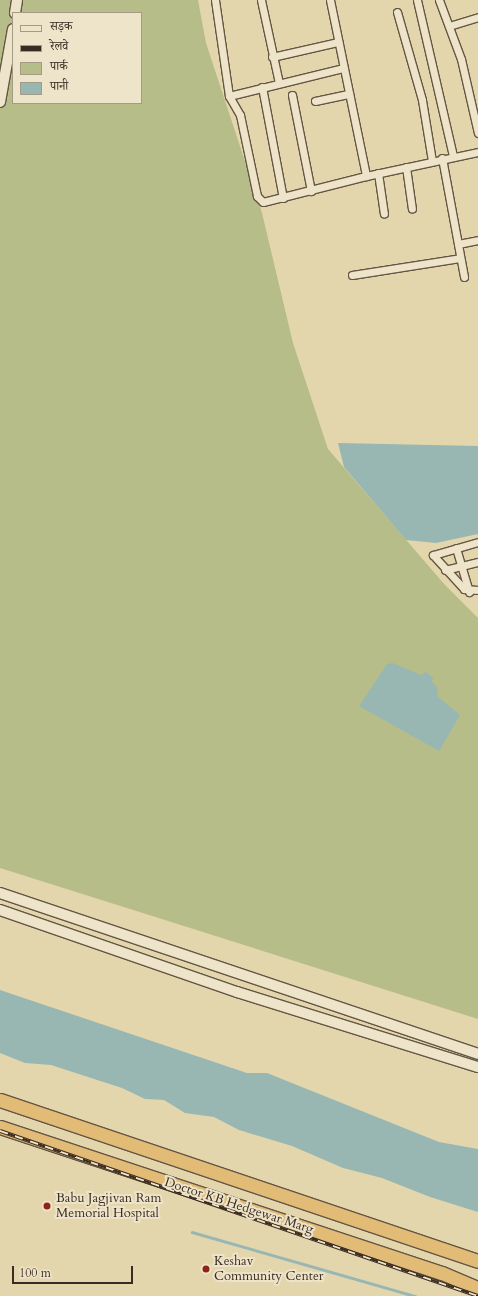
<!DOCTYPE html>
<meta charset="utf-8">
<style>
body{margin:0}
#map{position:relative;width:478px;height:1296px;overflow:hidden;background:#e4d6ac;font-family:Cardo,"Noto Serif Devanagari",serif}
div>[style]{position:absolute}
.green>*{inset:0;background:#b7bd88}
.water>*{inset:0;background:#98b7b3}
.stream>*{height:2.5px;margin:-1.25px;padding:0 1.25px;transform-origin:1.25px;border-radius:1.25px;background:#98b7b3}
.roads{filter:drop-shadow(1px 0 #645644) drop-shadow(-1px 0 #645644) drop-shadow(0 1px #645644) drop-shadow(0 -1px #645644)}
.street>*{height:7px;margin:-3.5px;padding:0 3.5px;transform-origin:3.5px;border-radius:3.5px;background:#ede4c9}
.secondary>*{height:10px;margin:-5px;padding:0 5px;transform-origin:5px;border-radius:5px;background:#ede4c9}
.highway>*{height:13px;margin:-6.5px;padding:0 6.5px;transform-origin:6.5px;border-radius:6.5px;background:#e2bb76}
.rail>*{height:4px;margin-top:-2px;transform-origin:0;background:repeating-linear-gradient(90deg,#ede4c9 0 8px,#3a2b22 0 16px);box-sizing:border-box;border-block:1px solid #3a2b22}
.dots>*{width:11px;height:11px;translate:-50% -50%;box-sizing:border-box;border:2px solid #ede4c9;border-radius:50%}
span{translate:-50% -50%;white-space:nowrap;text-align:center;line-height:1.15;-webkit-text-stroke:4px #ede4c9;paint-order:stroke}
.poi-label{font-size:13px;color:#3a2b22}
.left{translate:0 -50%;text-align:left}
.street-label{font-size:13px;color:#3a2b22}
.legend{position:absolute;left:12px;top:12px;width:130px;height:92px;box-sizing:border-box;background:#ede4c9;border:1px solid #a59a86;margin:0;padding:5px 7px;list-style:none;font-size:12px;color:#3a2b22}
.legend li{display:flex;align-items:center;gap:8px;height:20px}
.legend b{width:20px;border:1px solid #a59a86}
.scale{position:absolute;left:12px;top:1266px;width:121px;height:18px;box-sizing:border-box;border:2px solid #3a2b22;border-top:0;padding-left:5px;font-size:12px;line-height:14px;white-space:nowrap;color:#3a2b22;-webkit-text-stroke:3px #ede4c9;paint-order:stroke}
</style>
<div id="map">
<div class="green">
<div style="clip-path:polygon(evenodd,0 0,198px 0,206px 43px,262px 213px,293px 343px,328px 449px,445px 585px,478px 618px,478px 1019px,0 868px,0 0,13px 13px,141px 13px,141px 103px,13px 103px,13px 13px)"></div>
</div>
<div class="water">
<div style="clip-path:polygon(338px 443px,478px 446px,478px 534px,436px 543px,406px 540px,344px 467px)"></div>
<div style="clip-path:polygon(393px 663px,421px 675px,426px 672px,434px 678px,431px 681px,438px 688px,437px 696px,460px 715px,439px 751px,359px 706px,387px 664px)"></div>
<div style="clip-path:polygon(0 990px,247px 1073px,267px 1073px,439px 1142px,478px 1149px,478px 1212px,430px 1197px,382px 1178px,343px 1168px,292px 1146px,239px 1130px,214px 1117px,185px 1113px,164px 1100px,145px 1099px,122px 1088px,51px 1065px,25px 1063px,0 1053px)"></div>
</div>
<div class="stream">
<div style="left:192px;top:1232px;width:232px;rotate:16deg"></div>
</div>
<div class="roads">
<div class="street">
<div style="left:215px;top:0;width:97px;rotate:81.7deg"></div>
<div style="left:229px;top:96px;width:22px;rotate:60deg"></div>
<div style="left:240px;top:115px;width:83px;rotate:78.1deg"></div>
<div style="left:257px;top:196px;width:8px;rotate:45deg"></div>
<div style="left:263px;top:202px;width:106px;rotate:-14.2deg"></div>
<div style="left:366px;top:176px;width:115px;rotate:-12.1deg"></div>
<div style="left:261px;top:0;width:85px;rotate:77.8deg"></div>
<div style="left:330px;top:0;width:180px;rotate:78.4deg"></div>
<div style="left:417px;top:0;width:160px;rotate:77deg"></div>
<div style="left:439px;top:0;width:63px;rotate:69.6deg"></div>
<div style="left:461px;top:59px;width:76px;rotate:77.1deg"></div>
<div style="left:397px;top:12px;width:91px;rotate:74.1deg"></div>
<div style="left:422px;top:100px;width:62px;rotate:80.7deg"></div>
<div style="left:449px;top:26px;width:30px;rotate:-17deg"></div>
<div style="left:272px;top:57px;width:68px;rotate:-12.8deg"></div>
<div style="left:262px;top:87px;width:113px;rotate:79.3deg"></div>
<div style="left:292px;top:95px;width:98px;rotate:78.8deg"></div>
<div style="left:229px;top:96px;width:117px;rotate:-13.8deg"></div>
<div style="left:315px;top:101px;width:35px;rotate:-12deg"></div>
<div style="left:442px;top:158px;width:121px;rotate:79.5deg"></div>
<div style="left:406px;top:167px;width:42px;rotate:81.9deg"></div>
<div style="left:378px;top:173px;width:41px;rotate:81.7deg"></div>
<div style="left:458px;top:244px;width:20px;rotate:-11deg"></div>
<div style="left:352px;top:275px;width:109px;rotate:-8.9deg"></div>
<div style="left:478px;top:542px;width:47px;rotate:163.9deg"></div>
<div style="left:433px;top:555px;width:46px;rotate:47.6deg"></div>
<div style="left:464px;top:589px;width:14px;rotate:4deg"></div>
<div style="left:456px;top:548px;width:46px;rotate:73.5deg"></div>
<div style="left:445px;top:570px;width:34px;rotate:-14deg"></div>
</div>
<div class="secondary">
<div style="left:15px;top:13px;width:13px;rotate:-81deg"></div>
<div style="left:0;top:102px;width:74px;rotate:-79.9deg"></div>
<div style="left:0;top:893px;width:504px;rotate:18.61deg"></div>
<div style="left:0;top:910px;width:251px;rotate:19.1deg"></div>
<div style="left:237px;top:992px;width:252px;rotate:17.3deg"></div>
</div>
<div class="highway">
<div style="left:0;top:1100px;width:504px;rotate:18.61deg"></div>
<div style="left:0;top:1127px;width:465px;rotate:18.3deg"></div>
<div style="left:442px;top:1273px;width:39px;rotate:23deg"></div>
</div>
</div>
<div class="rail">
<div style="left:0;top:1131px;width:506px;rotate:19.04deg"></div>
</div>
<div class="dots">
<div style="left:47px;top:1206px;background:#8f2418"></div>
<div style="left:206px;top:1269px;background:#8f2418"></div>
</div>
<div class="poi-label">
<span class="left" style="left:56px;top:1206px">Babu Jagjivan Ram<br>Memorial Hospital</span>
<span class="left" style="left:214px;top:1269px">Keshav<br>Community Center</span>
</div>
<div class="street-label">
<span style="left:239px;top:1206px;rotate:18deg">Doctor KB Hedgewar Marg</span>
</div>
<ul class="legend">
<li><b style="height:5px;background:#ede4c9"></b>सड़क</li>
<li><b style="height:5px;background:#3a2b22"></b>रेलवे</li>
<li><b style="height:11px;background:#b7bd88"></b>पार्क</li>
<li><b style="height:11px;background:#98b7b3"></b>पानी</li>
</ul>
<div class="scale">100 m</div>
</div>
